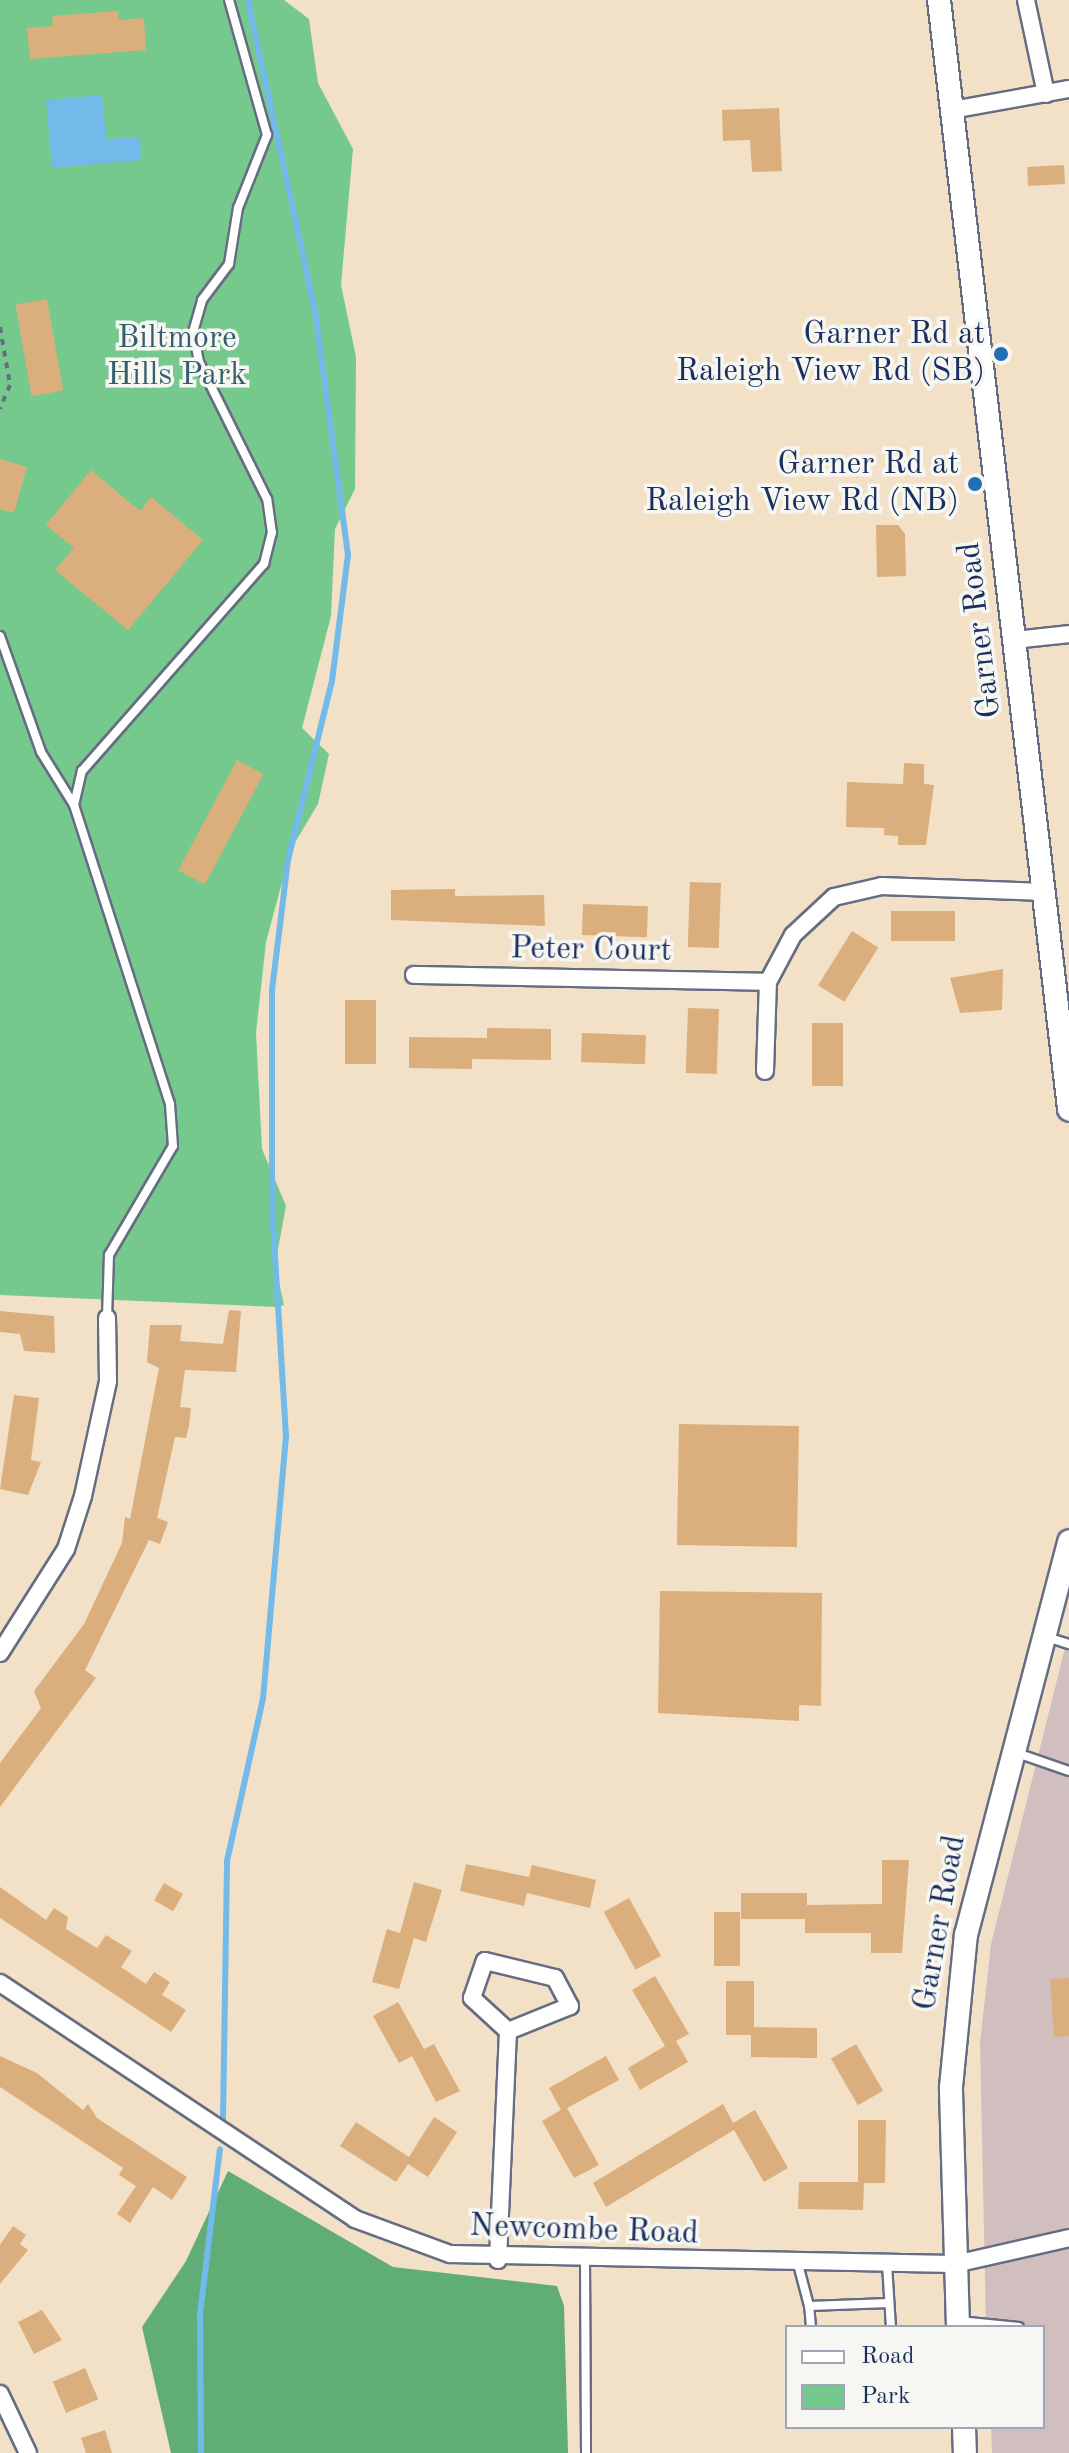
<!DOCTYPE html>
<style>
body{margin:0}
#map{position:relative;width:1069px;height:2453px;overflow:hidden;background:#f2e0c7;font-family:"Old Standard TT",serif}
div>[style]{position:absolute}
.industrial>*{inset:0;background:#d1bfbf}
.green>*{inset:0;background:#75c98c}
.forest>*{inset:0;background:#60ad78}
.water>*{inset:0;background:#71bae9}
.stream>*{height:6px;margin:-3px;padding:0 3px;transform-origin:3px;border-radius:3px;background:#71bae9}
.building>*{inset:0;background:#dbaf7d;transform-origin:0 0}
.path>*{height:4px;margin-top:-2px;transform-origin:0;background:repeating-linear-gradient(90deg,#666d83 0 6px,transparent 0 12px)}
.roads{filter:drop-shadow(2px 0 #666d83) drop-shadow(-2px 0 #666d83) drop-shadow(0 2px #666d83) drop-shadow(0 -2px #666d83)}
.lane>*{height:8px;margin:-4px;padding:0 4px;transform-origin:4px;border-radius:4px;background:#fff}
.street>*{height:16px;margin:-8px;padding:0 8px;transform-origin:8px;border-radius:8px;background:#fff}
.secondary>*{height:22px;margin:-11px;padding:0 11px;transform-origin:11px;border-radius:11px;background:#fff}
.dots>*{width:22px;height:22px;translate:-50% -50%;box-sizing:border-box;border:4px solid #f6f6f2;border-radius:50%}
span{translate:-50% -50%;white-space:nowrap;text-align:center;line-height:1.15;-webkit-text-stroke:7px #f6f6f2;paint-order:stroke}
.poi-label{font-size:32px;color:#1b2f5e}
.right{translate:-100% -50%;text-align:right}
.park-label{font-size:32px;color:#365d6c}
.street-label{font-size:32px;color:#1b2f5e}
.legend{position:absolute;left:785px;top:2325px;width:260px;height:104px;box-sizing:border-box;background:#f6f6f2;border:2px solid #9ea6b7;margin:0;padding:10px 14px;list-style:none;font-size:24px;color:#1b2f5e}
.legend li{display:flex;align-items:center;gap:16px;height:40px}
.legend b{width:40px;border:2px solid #9ea6b7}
</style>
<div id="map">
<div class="industrial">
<div style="clip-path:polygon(1069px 1632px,1069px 2453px,992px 2453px,991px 2427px,1043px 2427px,1043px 2327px,986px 2327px,980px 2043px,991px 1944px)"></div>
</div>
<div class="green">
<div style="clip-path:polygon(0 0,284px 0,309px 19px,318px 83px,353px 149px,341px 285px,356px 357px,355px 489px,335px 529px,331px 616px,302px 728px,329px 754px,318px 804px,291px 849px,266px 942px,256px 1033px,262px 1149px,286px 1206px,275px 1265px,284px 1305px,278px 1307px,0 1295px)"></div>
</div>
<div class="forest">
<div style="clip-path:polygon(228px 2171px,393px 2267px,557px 2286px,564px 2306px,568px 2453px,171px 2453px,142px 2327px,186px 2261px)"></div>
</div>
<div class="water">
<div style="clip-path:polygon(102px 95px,106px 139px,140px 137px,141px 160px,52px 168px,46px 100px)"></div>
</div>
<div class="stream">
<div style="left:223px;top:2119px;width:258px;rotate:-89.1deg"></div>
<div style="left:227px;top:1861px;width:166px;rotate:-77.5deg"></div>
<div style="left:263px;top:1699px;width:264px;rotate:-85deg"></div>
<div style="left:286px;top:1436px;width:231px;rotate:-93.5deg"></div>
<div style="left:272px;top:1205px;width:215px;rotate:-90deg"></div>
<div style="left:272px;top:990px;width:131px;rotate:-83deg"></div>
<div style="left:288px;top:860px;width:184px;rotate:-76.2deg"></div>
<div style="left:332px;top:681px;width:127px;rotate:-82.8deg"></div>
<div style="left:348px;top:555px;width:246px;rotate:-97.7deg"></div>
<div style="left:315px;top:311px;width:318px;rotate:-102.2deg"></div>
<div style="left:201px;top:2453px;width:139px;rotate:-90.4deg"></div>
<div style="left:200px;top:2314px;width:166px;rotate:-83.1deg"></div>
</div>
<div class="building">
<div style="clip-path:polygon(118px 11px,119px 20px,144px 18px,146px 50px,30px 59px,27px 28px,53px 26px,52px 16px)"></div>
<div style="clip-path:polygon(779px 108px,782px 171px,752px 172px,750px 140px,723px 141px,722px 110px)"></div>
<div style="left:1064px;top:165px;width:19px;height:37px;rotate:87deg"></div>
<div style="left:47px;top:299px;width:93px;height:32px;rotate:80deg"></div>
<div style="clip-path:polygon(0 459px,27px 467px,14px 513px,0 509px)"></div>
<div style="clip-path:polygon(91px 470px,140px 511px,151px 497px,203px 540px,128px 630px,55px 570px,74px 548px,46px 525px)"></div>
<div style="clip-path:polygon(876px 525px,898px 525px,905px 534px,906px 576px,877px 577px)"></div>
<div style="left:237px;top:760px;width:30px;height:125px;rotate:28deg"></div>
<div style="clip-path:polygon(904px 763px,924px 764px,924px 784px,934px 785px,926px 845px,898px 845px,898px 836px,884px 835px,884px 828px,846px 827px,847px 782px,903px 784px)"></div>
<div style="left:690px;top:882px;width:31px;height:65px;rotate:2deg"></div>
<div style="clip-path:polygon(455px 889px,455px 896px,544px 895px,545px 926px,391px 920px,391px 890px)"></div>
<div style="left:583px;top:904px;width:65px;height:31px;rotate:2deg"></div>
<div style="left:891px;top:911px;width:64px;height:30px"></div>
<div style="left:852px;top:931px;width:31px;height:64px;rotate:32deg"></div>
<div style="clip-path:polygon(1003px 969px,1002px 1010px,960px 1013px,950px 978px)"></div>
<div style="left:345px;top:1000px;width:31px;height:64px"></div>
<div style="left:688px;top:1008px;width:31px;height:65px;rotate:2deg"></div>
<div style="left:812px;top:1023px;width:31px;height:63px"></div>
<div style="clip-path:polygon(487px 1028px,551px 1029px,551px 1060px,472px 1059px,472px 1069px,409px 1068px,409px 1037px,487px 1038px)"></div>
<div style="left:582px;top:1033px;width:64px;height:29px;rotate:2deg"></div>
<div style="clip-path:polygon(229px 1310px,241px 1311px,236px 1372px,185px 1370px,180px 1407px,191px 1408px,189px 1426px,186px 1438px,175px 1437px,157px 1518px,168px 1522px,160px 1544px,149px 1540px,85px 1670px,96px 1678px,0 1807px,0 1763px,41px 1708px,34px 1691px,84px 1624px,122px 1543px,125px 1517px,130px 1519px,159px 1368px,147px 1362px,150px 1325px,182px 1325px,180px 1341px,223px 1344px)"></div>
<div style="clip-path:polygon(0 1311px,54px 1316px,55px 1353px,24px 1351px,20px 1334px,0 1332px)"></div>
<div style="clip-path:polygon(14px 1395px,39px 1398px,31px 1460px,41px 1462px,28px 1495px,0 1489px)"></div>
<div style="left:679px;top:1424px;width:120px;height:121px;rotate:1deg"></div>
<div style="clip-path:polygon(660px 1591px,822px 1593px,821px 1706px,799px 1705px,799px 1721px,658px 1713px)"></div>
<div style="clip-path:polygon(882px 1860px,909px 1860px,902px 1953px,871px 1953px,871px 1933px,805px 1933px,805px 1919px,741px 1919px,741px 1893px,807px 1893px,807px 1905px,882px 1904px)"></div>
<div style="clip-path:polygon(466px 1864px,529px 1877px,532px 1865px,596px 1880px,590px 1908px,527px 1893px,524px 1906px,460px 1891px)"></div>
<div style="clip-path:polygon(414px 1882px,442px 1890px,426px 1942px,414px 1938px,399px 1989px,372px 1982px,387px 1929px,400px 1933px)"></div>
<div style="left:164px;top:1883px;width:22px;height:20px;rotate:30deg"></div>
<div style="clip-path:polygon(0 1887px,46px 1920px,54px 1908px,68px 1917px,66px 1929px,97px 1948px,106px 1935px,132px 1951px,121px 1967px,146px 1984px,154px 1972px,170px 1982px,162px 1995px,186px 2010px,171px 2032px,0 1918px)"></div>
<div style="left:629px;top:1898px;width:66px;height:29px;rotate:61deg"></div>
<div style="left:740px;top:1912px;width:54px;height:26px;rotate:90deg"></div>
<div style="clip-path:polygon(655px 1976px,689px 2034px,676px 2041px,688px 2062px,640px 2090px,628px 2068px,665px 2046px,632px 1990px)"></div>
<div style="clip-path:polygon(1069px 1978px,1069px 2036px,1054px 2037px,1050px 1979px)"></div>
<div style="clip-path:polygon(726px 1981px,754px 1981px,754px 2027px,817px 2028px,817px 2058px,751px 2057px,751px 2035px,726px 2035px)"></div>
<div style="clip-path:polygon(398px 2002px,424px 2049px,434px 2044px,460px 2091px,436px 2102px,412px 2056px,399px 2063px,373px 2016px)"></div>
<div style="left:856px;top:2044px;width:54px;height:29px;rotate:60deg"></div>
<div style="clip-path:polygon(0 2056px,37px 2073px,83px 2110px,88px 2104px,97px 2118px,187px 2177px,172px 2200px,153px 2187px,130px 2223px,117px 2214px,136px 2186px,119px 2175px,123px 2168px,0 2087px)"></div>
<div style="clip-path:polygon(606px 2056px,619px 2080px,567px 2108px,599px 2165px,574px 2178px,542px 2121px,561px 2110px,549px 2088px)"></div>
<div style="clip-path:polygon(723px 2104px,733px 2123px,755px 2110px,788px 2168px,764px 2182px,734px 2130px,606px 2207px,593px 2183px)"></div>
<div style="clip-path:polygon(434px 2117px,457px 2132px,428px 2177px,408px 2164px,396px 2182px,340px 2146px,356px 2122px,409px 2157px)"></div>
<div style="clip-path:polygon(858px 2120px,886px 2120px,885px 2183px,864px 2183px,863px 2210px,798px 2209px,799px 2182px,858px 2182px)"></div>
<div style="clip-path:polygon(13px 2226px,26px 2235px,20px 2244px,28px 2250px,0 2284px,0 2245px)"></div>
<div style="clip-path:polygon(42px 2310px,62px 2340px,34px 2354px,18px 2322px)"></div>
<div style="left:85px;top:2368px;width:34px;height:35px;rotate:67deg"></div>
<div style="clip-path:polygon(105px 2430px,112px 2453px,86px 2453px,81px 2438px)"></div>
</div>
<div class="path">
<div style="left:0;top:327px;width:59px;rotate:80.2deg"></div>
<div style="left:10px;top:385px;width:26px;rotate:113deg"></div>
</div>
<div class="roads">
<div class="lane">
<div style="left:0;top:636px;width:123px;rotate:70.5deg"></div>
<div style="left:41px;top:752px;width:62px;rotate:58.1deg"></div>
<div style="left:107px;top:1318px;width:63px;rotate:-88.2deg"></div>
<div style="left:109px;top:1255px;width:126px;rotate:-59.6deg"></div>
<div style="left:173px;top:1146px;width:42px;rotate:-94.1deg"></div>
<div style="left:170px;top:1104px;width:314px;rotate:-107.8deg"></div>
<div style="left:74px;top:805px;width:35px;rotate:-77deg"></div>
<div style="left:82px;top:771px;width:276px;rotate:-48.7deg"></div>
<div style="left:264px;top:564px;width:32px;rotate:-76deg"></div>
<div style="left:272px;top:533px;width:34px;rotate:-98deg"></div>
<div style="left:267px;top:499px;width:153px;rotate:-116.4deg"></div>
<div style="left:199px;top:362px;width:31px;rotate:-101deg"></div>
<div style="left:193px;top:332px;width:33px;rotate:-74deg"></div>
<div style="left:202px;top:300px;width:45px;rotate:-53.1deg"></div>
<div style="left:229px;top:264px;width:57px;rotate:-80.9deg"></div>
<div style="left:238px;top:208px;width:79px;rotate:-68.3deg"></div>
<div style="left:267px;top:135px;width:140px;rotate:-105.7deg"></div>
<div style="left:1047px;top:1637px;width:23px;rotate:18deg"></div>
<div style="left:1017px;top:1753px;width:55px;rotate:19.1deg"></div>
<div style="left:585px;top:2261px;width:192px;rotate:89.7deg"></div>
<div style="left:798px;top:2264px;width:43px;rotate:75.3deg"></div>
<div style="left:887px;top:2264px;width:63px;rotate:86.4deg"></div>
<div style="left:959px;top:2321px;width:60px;rotate:5.7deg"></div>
<div style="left:811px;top:2327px;width:21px;rotate:-95deg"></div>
<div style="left:809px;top:2306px;width:80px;rotate:-2.1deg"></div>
</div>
<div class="street">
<div style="left:1026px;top:0;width:96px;rotate:78deg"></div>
<div style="left:952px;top:110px;width:119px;rotate:-10.2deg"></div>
<div style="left:1014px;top:640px;width:55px;rotate:-6.2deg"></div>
<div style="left:414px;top:975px;width:354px;rotate:1.1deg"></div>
<div style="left:765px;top:1071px;width:89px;rotate:-88.1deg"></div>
<div style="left:768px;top:982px;width:53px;rotate:-62deg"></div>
<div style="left:793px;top:935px;width:56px;rotate:-42.8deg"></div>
<div style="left:834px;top:897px;width:49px;rotate:-12.9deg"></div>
<div style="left:882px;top:886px;width:162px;rotate:2.1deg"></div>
<div style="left:0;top:1653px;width:123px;rotate:-57.6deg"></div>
<div style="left:66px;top:1549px;width:56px;rotate:-72.2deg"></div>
<div style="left:83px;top:1496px;width:118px;rotate:-77.7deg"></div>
<div style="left:108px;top:1381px;width:63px;rotate:-90.9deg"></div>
<div style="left:0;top:1983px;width:426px;rotate:33.6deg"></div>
<div style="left:355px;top:2219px;width:101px;rotate:20.2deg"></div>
<div style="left:450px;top:2254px;width:505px;rotate:1.13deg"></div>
<div style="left:955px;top:2264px;width:117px;rotate:-12.8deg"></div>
<div style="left:498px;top:2260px;width:229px;rotate:-87.5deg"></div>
<div style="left:508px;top:2031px;width:49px;rotate:-137.5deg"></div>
<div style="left:472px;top:1998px;width:39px;rotate:-71deg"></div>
<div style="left:485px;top:1961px;width:72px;rotate:13.7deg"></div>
<div style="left:555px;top:1978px;width:32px;rotate:62deg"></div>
<div style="left:570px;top:2006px;width:67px;rotate:158deg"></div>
<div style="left:0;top:2394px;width:65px;rotate:64.6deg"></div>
</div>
<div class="secondary">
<div style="left:939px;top:0;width:1117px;rotate:83.31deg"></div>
<div style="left:958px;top:2327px;width:240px;rotate:-91.7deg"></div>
<div style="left:951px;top:2087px;width:153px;rotate:-84.4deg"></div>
<div style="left:966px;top:1935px;width:407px;rotate:-75.3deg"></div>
<div style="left:964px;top:2427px;width:26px;rotate:88deg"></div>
</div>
</div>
<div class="dots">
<div style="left:1001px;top:354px;background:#1f6fb2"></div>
<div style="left:975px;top:484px;background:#1f6fb2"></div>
</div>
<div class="poi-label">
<span class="right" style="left:985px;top:354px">Garner Rd at<br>Raleigh View Rd (SB)</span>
<span class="right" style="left:959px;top:484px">Garner Rd at<br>Raleigh View Rd (NB)</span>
</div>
<div class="park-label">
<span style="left:177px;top:358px">Biltmore<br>Hills Park</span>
</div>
<div class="street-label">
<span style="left:981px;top:630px;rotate:-97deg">Garner Road</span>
<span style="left:591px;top:951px;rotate:1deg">Peter Court</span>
<span style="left:941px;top:1923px;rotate:-80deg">Garner Road</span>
<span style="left:584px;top:2231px;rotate:2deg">Newcombe Road</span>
</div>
<ul class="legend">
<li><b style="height:10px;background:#fff"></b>Road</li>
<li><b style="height:22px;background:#75c98c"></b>Park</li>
</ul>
</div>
